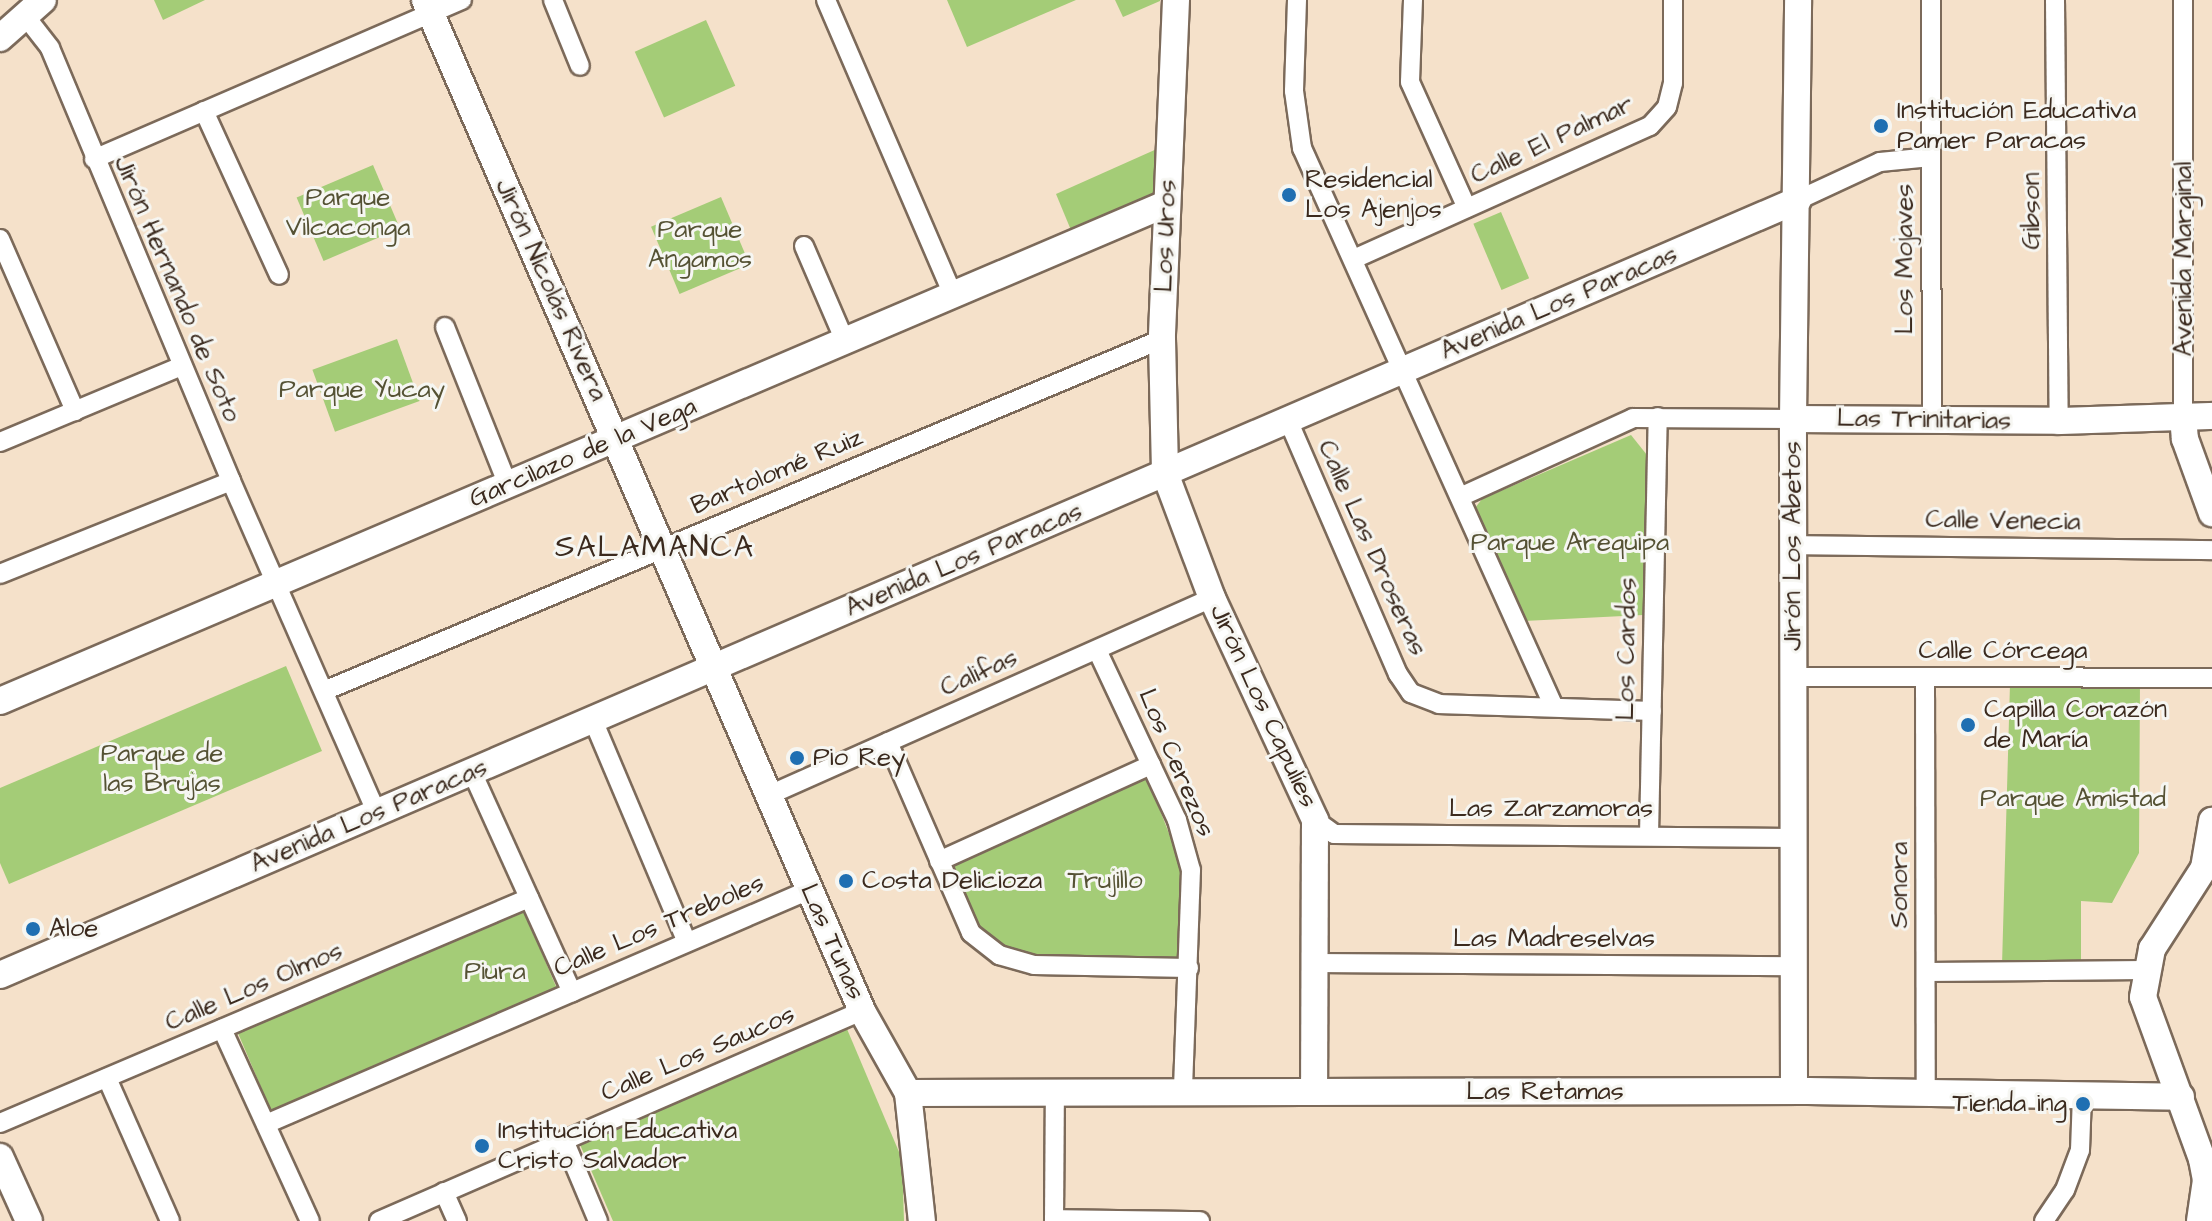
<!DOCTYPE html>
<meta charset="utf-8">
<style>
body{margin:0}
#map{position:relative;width:2212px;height:1221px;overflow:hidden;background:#f5e1ca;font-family:"Architects Daughter",sans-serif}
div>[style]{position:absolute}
.green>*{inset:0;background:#a4cc77;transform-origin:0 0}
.roads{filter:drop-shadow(2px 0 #7c6a5a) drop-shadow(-2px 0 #7c6a5a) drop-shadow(0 2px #7c6a5a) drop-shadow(0 -2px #7c6a5a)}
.street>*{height:18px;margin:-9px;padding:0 9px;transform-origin:9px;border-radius:9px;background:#fff}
.secondary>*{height:26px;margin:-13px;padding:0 13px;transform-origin:13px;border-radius:13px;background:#fff}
.dots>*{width:22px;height:22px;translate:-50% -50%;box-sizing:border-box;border:4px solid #f6f6f2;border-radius:50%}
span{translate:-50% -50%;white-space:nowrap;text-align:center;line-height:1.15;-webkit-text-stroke:6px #f6f6f2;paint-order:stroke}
.poi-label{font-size:26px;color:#3b2a1e}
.left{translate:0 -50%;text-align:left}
.right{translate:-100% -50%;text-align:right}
.street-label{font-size:26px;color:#3b2a1e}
.park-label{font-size:26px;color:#555234}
.quarter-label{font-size:30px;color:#3b2a1e;letter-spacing:2px}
</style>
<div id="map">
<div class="green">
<div style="clip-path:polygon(154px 0,205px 0,163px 20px)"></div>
<div style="clip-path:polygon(947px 0,1076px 0,967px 47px)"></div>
<div style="clip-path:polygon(1115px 0,1160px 0,1160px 1px,1123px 17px)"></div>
<div style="left:706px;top:20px;width:72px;height:78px;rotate:66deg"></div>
<div style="clip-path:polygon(1159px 148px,1158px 191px,1152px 199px,1073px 235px,1056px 194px)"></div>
<div style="left:373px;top:165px;width:69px;height:83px;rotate:67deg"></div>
<div style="left:721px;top:197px;width:73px;height:76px;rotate:67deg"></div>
<div style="left:1501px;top:212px;width:72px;height:30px;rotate:67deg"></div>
<div style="left:397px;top:339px;width:66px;height:90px;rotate:70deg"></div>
<div style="clip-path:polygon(1631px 435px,1647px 455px,1643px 615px,1522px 621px,1475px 508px,1482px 499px)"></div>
<div style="clip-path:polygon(286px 666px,322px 751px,9px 884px,0 863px,0 788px)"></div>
<div style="clip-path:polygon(2140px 682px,2139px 853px,2112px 903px,2081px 901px,2081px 964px,2002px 965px,2010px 684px)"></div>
<div style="clip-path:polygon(1147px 777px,1184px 872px,1182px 960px,1032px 956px,1000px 948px,975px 929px,948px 866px)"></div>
<div style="left:524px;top:911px;width:89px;height:311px;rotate:67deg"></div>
<div style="clip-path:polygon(847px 1029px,902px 1159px,904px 1221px,613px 1221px,578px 1140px)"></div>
</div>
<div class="roads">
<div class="street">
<div style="left:553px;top:0;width:71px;rotate:67.8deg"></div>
<div style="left:826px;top:0;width:319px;rotate:66.7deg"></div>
<div style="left:1297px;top:0;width:91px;rotate:91.9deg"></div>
<div style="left:1294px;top:91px;width:58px;rotate:82deg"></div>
<div style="left:1302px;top:148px;width:611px;rotate:65.74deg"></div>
<div style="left:1413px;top:0;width:82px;rotate:92.1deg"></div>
<div style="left:1410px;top:82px;width:138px;rotate:65.7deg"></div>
<div style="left:1931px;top:0;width:421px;rotate:89.9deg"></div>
<div style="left:2055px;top:0;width:421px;rotate:89.5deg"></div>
<div style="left:2183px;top:0;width:417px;rotate:90deg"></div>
<div style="left:26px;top:17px;width:39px;rotate:52deg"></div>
<div style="left:50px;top:48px;width:469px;rotate:67.3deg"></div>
<div style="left:231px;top:481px;width:363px;rotate:66.3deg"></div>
<div style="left:204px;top:111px;width:180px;rotate:65.4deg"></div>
<div style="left:94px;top:159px;width:401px;rotate:-23.4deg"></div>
<div style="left:1798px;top:200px;width:90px;rotate:-24.9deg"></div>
<div style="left:1880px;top:162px;width:51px;rotate:-5.6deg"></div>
<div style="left:0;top:239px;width:188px;rotate:66.4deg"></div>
<div style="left:804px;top:246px;width:101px;rotate:66.7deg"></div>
<div style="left:1356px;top:258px;width:322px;rotate:-24.2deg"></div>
<div style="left:1650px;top:126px;width:25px;rotate:-48deg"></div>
<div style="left:1667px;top:107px;width:25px;rotate:-76deg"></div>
<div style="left:1673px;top:83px;width:83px;rotate:-90deg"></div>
<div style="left:445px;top:327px;width:170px;rotate:68.3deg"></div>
<div style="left:1288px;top:420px;width:277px;rotate:66.6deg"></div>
<div style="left:1398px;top:674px;width:23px;rotate:56deg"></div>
<div style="left:1411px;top:693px;width:30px;rotate:21deg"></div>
<div style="left:1439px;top:704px;width:213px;rotate:1.9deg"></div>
<div style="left:0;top:442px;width:197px;rotate:-22.7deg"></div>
<div style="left:1460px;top:497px;width:190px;rotate:-24.5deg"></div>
<div style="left:1633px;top:418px;width:160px;rotate:0.4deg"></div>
<div style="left:1793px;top:545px;width:419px;rotate:0.7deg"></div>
<div style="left:0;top:574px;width:249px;rotate:-21.9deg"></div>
<div style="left:1097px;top:650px;width:188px;rotate:64.8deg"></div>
<div style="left:1177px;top:820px;width:52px;rotate:74.4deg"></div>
<div style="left:1191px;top:870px;width:222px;rotate:92.1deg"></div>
<div style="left:1793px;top:677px;width:419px;rotate:0.1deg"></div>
<div style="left:1925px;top:677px;width:416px;rotate:89.9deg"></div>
<div style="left:324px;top:691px;width:909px;rotate:-22.78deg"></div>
<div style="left:593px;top:720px;width:241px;rotate:67.1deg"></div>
<div style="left:888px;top:742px;width:208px;rotate:66.5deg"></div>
<div style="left:971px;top:933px;width:36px;rotate:38deg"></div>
<div style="left:999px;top:955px;width:36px;rotate:16deg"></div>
<div style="left:1034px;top:965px;width:155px;rotate:1.1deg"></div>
<div style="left:472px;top:772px;width:242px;rotate:65.6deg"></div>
<div style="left:767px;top:796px;width:487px;rotate:-24deg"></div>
<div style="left:1315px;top:820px;width:24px;rotate:36deg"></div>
<div style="left:1334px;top:834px;width:459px;rotate:0.5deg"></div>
<div style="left:1649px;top:835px;width:418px;rotate:-88.8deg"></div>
<div style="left:939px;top:861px;width:233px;rotate:-24.4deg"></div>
<div style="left:1314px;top:963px;width:480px;rotate:0.4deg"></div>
<div style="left:1926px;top:972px;width:218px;rotate:-0.5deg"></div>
<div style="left:222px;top:1029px;width:211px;rotate:65.4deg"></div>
<div style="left:107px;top:1078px;width:156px;rotate:66.2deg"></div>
<div style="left:0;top:1123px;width:575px;rotate:-23.04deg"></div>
<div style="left:266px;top:1124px;width:591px;rotate:-23.31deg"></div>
<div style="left:564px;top:1140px;width:88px;rotate:67.2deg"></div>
<div style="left:444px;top:1192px;width:32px;rotate:66deg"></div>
<div style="left:1054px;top:1219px;width:146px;rotate:0.8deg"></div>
<div style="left:379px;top:1221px;width:527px;rotate:-23.5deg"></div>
<div style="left:1054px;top:1221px;width:129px;rotate:-89.6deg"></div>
<div style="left:2044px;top:1221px;width:37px;rotate:-56deg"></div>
<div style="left:2065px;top:1190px;width:43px;rotate:-69.4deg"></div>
<div style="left:2080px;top:1150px;width:55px;rotate:-87.9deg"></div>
</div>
<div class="secondary">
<div style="left:425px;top:0;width:1101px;rotate:66.62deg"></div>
<div style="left:862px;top:1011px;width:94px;rotate:60.7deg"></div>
<div style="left:908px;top:1093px;width:129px;rotate:83.8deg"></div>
<div style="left:1176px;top:0;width:339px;rotate:92.4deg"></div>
<div style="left:1162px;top:339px;width:134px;rotate:88.7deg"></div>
<div style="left:1165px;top:473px;width:134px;rotate:69.4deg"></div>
<div style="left:1212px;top:598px;width:245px;rotate:65.1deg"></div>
<div style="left:1315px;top:820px;width:272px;rotate:90.2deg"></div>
<div style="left:0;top:38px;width:57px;rotate:-41.5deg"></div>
<div style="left:2183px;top:417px;width:22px;rotate:85deg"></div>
<div style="left:2185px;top:439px;width:79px;rotate:70deg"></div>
<div style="left:1793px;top:419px;width:266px;rotate:0.4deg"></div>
<div style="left:2059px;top:421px;width:153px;rotate:-1.9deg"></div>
<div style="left:0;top:701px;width:1268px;rotate:-23.09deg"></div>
<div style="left:0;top:975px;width:1958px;rotate:-23.32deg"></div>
<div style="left:1794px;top:1091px;width:672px;rotate:-90.09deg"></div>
<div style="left:1793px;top:419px;width:419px;rotate:-89.3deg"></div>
<div style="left:908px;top:1093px;width:900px;rotate:-0.13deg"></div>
<div style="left:1808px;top:1091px;width:373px;rotate:0.9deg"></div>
<div style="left:0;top:1157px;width:70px;rotate:65.6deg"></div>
<div style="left:2200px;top:1221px;width:41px;rotate:-81.7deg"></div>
<div style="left:2206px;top:1180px;width:21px;rotate:-101deg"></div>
<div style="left:2202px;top:1159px;width:172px;rotate:-110deg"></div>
<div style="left:2143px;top:997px;width:49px;rotate:-79.4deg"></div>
<div style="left:2152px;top:949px;width:96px;rotate:-57.3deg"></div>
<div style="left:2204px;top:868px;width:48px;rotate:-80.3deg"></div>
</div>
</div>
<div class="dots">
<div style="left:1881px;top:126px;background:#1f6fb2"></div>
<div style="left:1289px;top:195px;background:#1f6fb2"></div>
<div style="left:1968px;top:725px;background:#1f6fb2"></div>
<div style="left:797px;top:758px;background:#1f6fb2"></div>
<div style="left:846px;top:881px;background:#1f6fb2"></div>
<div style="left:33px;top:929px;background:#1f6fb2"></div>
<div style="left:2083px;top:1104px;background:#1f6fb2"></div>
<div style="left:482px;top:1146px;background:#1f6fb2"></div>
</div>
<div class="poi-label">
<span class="left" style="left:1897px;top:126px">Institución Educativa<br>Pamer Paracas</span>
<span class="left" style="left:1305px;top:195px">Residencial<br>Los Ajenjos</span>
<span class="left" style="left:1984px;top:725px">Capilla Corazón<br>de María</span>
<span class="left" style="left:813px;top:758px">Pio Rey</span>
<span class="left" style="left:862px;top:881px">Costa Delicioza</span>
<span class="left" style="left:49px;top:929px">Aloe</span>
<span class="right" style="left:2067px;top:1104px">Tienda ing</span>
<span class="left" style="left:498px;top:1146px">Institución Educativa<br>Cristo Salvador</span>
</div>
<div class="street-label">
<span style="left:1552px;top:140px;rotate:-25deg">Calle El Palmar</span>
<span style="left:2032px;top:211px;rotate:-90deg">Gibson</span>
<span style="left:1166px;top:236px;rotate:-88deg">Los Uros</span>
<span style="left:1905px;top:259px;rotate:-90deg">Los Mojaves</span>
<span style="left:2184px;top:259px;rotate:-90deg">Avenida Marginal</span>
<span style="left:177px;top:289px;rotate:67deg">Jirón Hernando de Soto</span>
<span style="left:551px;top:290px;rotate:66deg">Jirón Nicolás Rivera</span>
<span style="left:1559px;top:303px;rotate:-23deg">Avenida Los Paracas</span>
<span style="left:1924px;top:420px;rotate:1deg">Las Trinitarias</span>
<span style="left:583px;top:453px;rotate:-23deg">Garcilazo de la Vega</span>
<span style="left:777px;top:472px;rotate:-23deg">Bartolomé Ruiz</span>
<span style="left:2003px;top:521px;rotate:1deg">Calle Venecia</span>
<span style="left:1793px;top:546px;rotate:-90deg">Jirón Los Abetos</span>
<span style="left:1372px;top:548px;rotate:66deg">Calle Las Droseras</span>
<span style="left:964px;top:560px;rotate:-23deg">Avenida Los Paracas</span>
<span style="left:1627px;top:649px;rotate:-89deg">Los Cardos</span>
<span style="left:2003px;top:651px">Calle Córcega</span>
<span style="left:979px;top:673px;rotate:-24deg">Califas</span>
<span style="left:1263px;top:706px;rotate:65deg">Jirón Los Capulíes</span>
<span style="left:1176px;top:763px;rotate:67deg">Los Cerezos</span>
<span style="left:1551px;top:809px">Las Zarzamoras</span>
<span style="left:369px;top:816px;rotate:-23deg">Avenida Los Paracas</span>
<span style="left:1900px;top:885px;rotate:-90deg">Sonora</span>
<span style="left:659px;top:926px;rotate:-23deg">Calle Los Treboles</span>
<span style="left:1554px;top:939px">Las Madreselvas</span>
<span style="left:832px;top:942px;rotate:66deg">Las Tunas</span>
<span style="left:254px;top:987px;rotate:-23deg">Calle Los Olmos</span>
<span style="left:698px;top:1054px;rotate:-23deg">Calle Los Saucos</span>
<span style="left:1545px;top:1092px">Las Retamas</span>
</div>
<div class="park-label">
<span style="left:348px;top:213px">Parque<br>Vilcaconga</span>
<span style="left:700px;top:245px">Parque<br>Angamos</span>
<span style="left:362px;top:390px">Parque Yucay</span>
<span style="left:1570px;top:543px">Parque Arequipa</span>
<span style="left:162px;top:769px">Parque de<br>las Brujas</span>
<span style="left:2073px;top:799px">Parque Amistad</span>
<span style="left:1105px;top:881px">Trujillo</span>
<span style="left:495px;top:972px">Piura</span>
</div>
<div class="quarter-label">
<span style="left:655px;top:547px">SALAMANCA</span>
</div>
</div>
